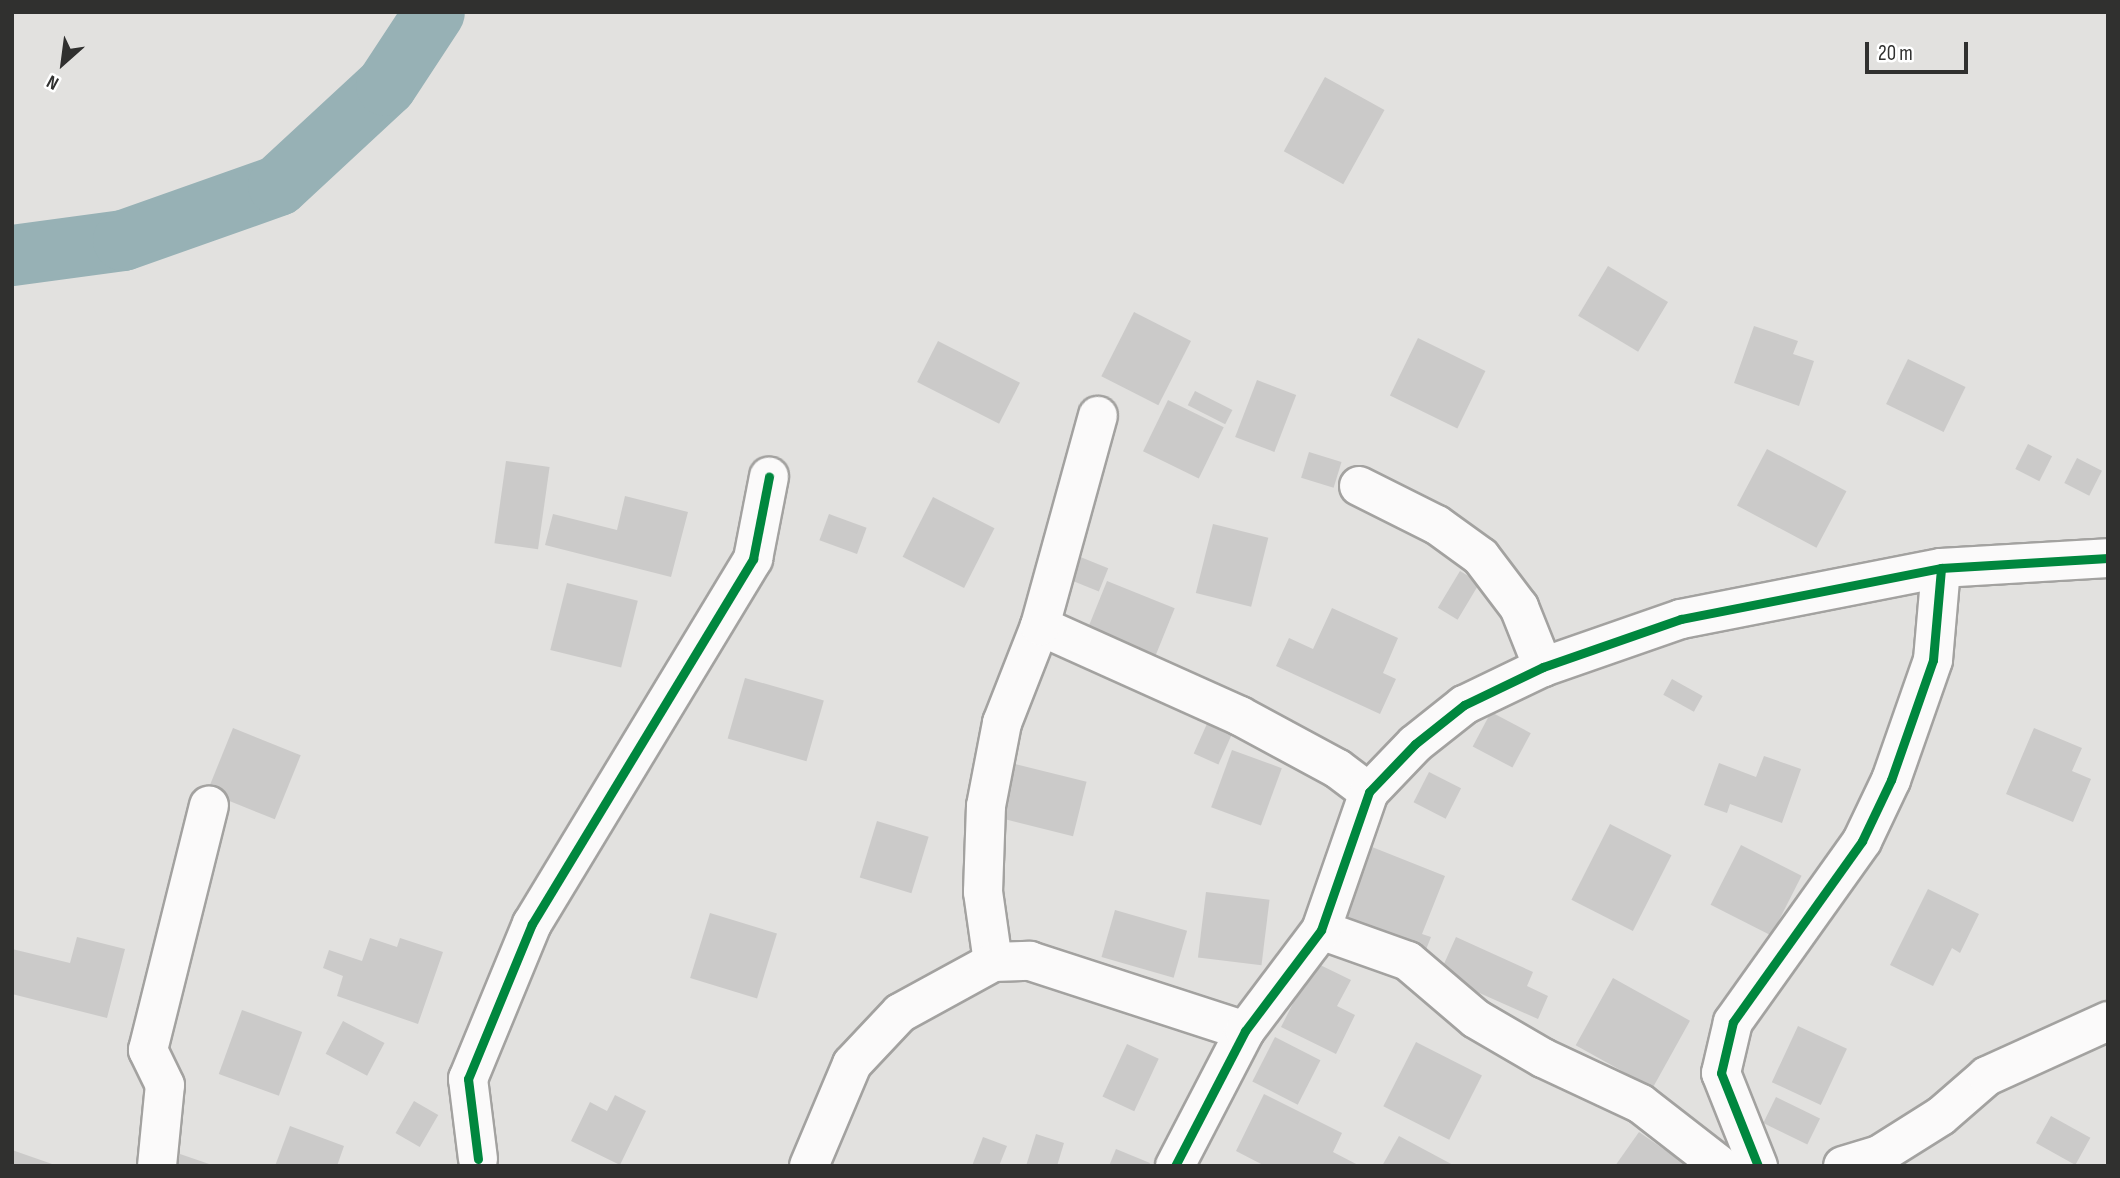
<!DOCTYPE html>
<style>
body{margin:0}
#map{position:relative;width:2120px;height:1178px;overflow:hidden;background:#e2e1df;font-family:"Sofia Sans Condensed",sans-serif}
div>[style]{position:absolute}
.river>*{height:61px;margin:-30.5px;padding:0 30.5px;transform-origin:30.5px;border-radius:30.5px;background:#97b1b5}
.building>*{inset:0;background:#cbcac9;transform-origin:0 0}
.roads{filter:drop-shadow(2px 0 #a3a2a0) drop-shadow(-2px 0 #a3a2a0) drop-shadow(0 2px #a3a2a0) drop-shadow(0 -2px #a3a2a0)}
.minor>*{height:38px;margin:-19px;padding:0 19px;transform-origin:19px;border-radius:19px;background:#fbfafa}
.cycleway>*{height:9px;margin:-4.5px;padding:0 4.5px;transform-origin:4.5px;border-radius:4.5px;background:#00873e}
span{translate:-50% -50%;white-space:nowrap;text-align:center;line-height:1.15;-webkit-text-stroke:5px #fff;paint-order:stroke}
.frame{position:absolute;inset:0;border:14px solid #30302f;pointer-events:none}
.north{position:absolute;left:28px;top:28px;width:70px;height:70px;-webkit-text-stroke:5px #fff;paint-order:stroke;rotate:208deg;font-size:19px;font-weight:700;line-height:28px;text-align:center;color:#30302f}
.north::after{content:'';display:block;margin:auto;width:24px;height:32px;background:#30302f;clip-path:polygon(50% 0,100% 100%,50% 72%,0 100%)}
.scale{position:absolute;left:1865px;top:42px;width:103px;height:32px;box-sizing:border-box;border:4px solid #30302f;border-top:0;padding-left:9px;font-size:21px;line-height:24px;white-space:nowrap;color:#30302f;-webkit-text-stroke:5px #fff;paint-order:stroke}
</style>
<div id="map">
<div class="river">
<div style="left:12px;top:255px;width:112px;rotate:-7.7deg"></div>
<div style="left:123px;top:240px;width:164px;rotate:-19.5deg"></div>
<div style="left:278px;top:185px;width:147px;rotate:-42.8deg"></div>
<div style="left:386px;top:85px;width:87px;rotate:-56.7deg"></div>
</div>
<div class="building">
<div style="left:1325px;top:77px;width:68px;height:85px;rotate:29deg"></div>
<div style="left:1608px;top:266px;width:70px;height:58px;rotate:31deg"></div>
<div style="left:1134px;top:312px;width:64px;height:72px;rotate:27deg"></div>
<div style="clip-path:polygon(1754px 326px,1798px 341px,1793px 354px,1814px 361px,1799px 406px,1734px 383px)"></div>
<div style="left:1418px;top:338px;width:75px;height:64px;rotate:26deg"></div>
<div style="left:938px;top:341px;width:92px;height:46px;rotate:27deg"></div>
<div style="left:1908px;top:359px;width:64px;height:50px;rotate:26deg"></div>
<div style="left:1257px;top:380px;width:42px;height:61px;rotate:21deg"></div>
<div style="left:1195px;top:391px;width:42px;height:16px;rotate:27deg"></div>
<div style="left:1168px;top:400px;width:62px;height:57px;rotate:26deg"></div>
<div style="left:2028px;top:444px;width:27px;height:28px;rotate:27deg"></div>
<div style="left:1767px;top:449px;width:90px;height:64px;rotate:28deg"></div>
<div style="left:1309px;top:452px;width:34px;height:27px;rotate:17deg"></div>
<div style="left:2077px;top:458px;width:28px;height:28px;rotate:27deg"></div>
<div style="left:506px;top:461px;width:44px;height:83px;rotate:8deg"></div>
<div style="clip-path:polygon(625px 496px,688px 512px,671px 577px,545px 545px,553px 514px,617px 530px)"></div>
<div style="left:933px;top:497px;width:69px;height:67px;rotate:27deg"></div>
<div style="left:829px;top:514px;width:40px;height:28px;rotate:20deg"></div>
<div style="left:1213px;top:524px;width:57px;height:71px;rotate:14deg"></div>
<div style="left:1073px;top:554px;width:38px;height:25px;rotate:22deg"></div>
<div style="left:1460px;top:571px;width:23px;height:43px;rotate:31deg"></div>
<div style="left:1107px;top:581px;width:73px;height:58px;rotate:22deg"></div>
<div style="left:567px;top:583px;width:73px;height:69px;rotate:14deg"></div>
<div style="clip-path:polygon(1332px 608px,1398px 638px,1383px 673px,1396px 679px,1380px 714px,1276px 666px,1289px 638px,1313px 649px)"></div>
<div style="left:745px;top:678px;width:82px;height:63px;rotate:16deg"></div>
<div style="left:1672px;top:679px;width:35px;height:18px;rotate:29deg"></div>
<div style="left:1491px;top:712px;width:45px;height:39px;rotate:28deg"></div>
<div style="left:1210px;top:717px;width:27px;height:40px;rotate:24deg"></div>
<div style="left:233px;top:728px;width:73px;height:69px;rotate:22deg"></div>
<div style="clip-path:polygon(2034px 728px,2082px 748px,2072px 771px,2091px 779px,2073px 822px,2006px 794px)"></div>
<div style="left:1232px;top:750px;width:53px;height:61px;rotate:20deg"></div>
<div style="clip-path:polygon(1764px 756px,1801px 769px,1782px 823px,1730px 804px,1727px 813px,1704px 805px,1719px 763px,1756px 777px)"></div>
<div style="left:1007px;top:762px;width:82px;height:56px;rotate:14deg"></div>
<div style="left:1429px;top:772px;width:36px;height:34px;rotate:27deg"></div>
<div style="left:877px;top:821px;width:54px;height:59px;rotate:17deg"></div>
<div style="left:1610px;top:824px;width:69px;height:85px;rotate:27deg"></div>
<div style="clip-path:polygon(1367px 845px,1445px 876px,1422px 934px,1431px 937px,1425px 952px,1338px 919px)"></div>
<div style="left:1741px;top:845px;width:68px;height:67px;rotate:27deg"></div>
<div style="clip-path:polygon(1928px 889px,1979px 914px,1960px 953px,1952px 948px,1933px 986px,1890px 965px)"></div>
<div style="left:1206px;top:892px;width:64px;height:66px;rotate:7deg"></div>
<div style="left:1115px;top:910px;width:75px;height:49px;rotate:16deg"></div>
<div style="left:710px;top:913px;width:70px;height:68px;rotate:17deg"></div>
<div style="clip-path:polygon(77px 937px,125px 949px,107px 1018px,12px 994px,12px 949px,70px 963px)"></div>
<div style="clip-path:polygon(1456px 937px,1533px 972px,1527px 986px,1548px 996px,1538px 1019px,1439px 975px)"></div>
<div style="clip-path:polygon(370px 938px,397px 947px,400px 938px,443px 952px,418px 1024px,337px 996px,343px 976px,323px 968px,329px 950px,362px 961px)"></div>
<div style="clip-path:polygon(1314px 962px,1351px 980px,1337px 1006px,1355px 1015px,1336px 1054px,1281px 1027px)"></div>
<div style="left:1613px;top:978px;width:88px;height:77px;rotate:29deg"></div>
<div style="left:242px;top:1010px;width:64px;height:68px;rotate:20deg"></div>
<div style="left:343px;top:1021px;width:47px;height:37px;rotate:28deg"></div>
<div style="left:1798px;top:1026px;width:54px;height:62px;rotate:25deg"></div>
<div style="left:1275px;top:1037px;width:51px;height:50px;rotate:27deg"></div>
<div style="left:1416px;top:1042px;width:74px;height:72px;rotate:27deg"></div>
<div style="left:1127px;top:1044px;width:35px;height:58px;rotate:25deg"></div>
<div style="clip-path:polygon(1264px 1094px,1342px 1133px,1333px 1152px,1360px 1166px,1265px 1166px,1236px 1151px)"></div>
<div style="clip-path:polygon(615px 1095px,646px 1111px,620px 1165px,571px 1141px,590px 1102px,607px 1111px)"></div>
<div style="left:1776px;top:1097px;width:49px;height:29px;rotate:26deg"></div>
<div style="left:414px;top:1101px;width:28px;height:37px;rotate:30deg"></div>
<div style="left:2051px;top:1116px;width:45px;height:31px;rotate:29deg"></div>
<div style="clip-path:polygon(290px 1126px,344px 1146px,337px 1166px,275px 1166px)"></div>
<div style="clip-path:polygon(1639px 1132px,1688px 1166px,1615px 1166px)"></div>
<div style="clip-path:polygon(1036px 1134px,1064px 1143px,1057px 1166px,1026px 1166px)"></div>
<div style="clip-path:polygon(1399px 1136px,1455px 1166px,1382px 1166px)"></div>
<div style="clip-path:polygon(983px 1137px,1007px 1146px,999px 1166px,972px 1166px)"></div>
<div style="clip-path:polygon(1116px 1149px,1150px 1163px,1149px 1166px,1109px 1166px)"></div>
<div style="clip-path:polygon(12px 1150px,55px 1165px,55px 1166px,12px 1166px)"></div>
<div style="clip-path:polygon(180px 1154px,212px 1165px,212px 1166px,176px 1166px)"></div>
</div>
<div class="roads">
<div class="minor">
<div style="left:1359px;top:486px;width:87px;rotate:26.6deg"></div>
<div style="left:1437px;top:525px;width:54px;rotate:36deg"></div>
<div style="left:1481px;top:557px;width:63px;rotate:52.8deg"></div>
<div style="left:1519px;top:607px;width:65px;rotate:68.2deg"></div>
<div style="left:1040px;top:626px;width:219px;rotate:24.2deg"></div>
<div style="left:1240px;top:716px;width:111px;rotate:28.4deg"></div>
<div style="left:1338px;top:769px;width:39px;rotate:37deg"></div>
<div style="left:1321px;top:930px;width:92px;rotate:19.6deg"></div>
<div style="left:1408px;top:961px;width:89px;rotate:40.5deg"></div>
<div style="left:1476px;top:1019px;width:78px;rotate:30.2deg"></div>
<div style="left:1543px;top:1058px;width:108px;rotate:25.1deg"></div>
<div style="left:1641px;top:1104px;width:101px;rotate:37.8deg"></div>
<div style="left:993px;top:962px;width:71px;rotate:-98.1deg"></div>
<div style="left:983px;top:892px;width:86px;rotate:-88deg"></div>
<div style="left:986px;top:806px;width:85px;rotate:-79.1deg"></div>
<div style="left:1002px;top:723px;width:104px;rotate:-68.6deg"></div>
<div style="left:1040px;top:626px;width:218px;rotate:-74.6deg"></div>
<div style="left:478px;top:1159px;width:81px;rotate:-97.1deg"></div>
<div style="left:468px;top:1079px;width:168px;rotate:-67.6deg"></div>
<div style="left:532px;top:924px;width:427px;rotate:-58.8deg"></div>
<div style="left:753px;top:559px;width:84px;rotate:-79deg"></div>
<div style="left:157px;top:1166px;width:81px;rotate:-84.4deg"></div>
<div style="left:165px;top:1085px;width:39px;rotate:-116deg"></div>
<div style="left:148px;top:1050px;width:252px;rotate:-76deg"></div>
<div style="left:809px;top:1166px;width:111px;rotate:-67.1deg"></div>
<div style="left:852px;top:1064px;width:70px;rotate:-46.7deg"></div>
<div style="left:900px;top:1013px;width:106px;rotate:-28.7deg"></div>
<div style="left:993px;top:962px;width:37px;rotate:-2deg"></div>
<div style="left:1030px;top:961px;width:226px;rotate:18deg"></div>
<div style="left:1175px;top:1166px;width:152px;rotate:-62.6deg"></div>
<div style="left:1245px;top:1031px;width:126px;rotate:-53deg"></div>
<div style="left:1321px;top:930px;width:146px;rotate:-70.8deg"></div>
<div style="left:1369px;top:792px;width:66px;rotate:-46.2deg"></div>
<div style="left:1415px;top:744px;width:63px;rotate:-38.5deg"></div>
<div style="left:1464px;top:705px;width:88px;rotate:-25.7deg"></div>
<div style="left:1543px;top:667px;width:146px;rotate:-19.2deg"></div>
<div style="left:1681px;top:619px;width:265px;rotate:-11.1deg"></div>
<div style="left:1941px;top:568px;width:167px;rotate:-3.4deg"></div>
<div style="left:1758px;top:1166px;width:100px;rotate:-111.7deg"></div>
<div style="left:1721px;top:1073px;width:52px;rotate:-76.8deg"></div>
<div style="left:1733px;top:1022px;width:222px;rotate:-54.5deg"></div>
<div style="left:1862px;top:841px;width:68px;rotate:-64.6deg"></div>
<div style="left:1891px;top:780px;width:127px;rotate:-70.7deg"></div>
<div style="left:1933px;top:660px;width:92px;rotate:-85deg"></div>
<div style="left:1843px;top:1166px;width:38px;rotate:-17deg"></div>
<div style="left:1879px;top:1155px;width:73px;rotate:-32.2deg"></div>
<div style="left:1941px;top:1116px;width:61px;rotate:-41deg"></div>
<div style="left:1987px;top:1076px;width:133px;rotate:-24.4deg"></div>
</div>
</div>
<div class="cycleway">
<div style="left:478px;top:1159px;width:81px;rotate:-97.1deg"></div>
<div style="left:468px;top:1079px;width:168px;rotate:-67.6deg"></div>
<div style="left:532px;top:924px;width:427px;rotate:-58.8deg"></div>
<div style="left:753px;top:559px;width:84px;rotate:-79deg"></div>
<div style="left:1175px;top:1166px;width:152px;rotate:-62.6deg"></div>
<div style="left:1245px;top:1031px;width:126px;rotate:-53deg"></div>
<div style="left:1321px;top:930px;width:146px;rotate:-70.8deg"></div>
<div style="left:1369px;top:792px;width:66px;rotate:-46.2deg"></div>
<div style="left:1415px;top:744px;width:63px;rotate:-38.5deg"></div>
<div style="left:1464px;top:705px;width:88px;rotate:-25.7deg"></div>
<div style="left:1543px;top:667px;width:146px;rotate:-19.2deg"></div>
<div style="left:1681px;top:619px;width:265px;rotate:-11.1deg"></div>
<div style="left:1941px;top:568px;width:167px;rotate:-3.4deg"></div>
<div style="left:1758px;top:1166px;width:100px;rotate:-111.7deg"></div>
<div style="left:1721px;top:1073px;width:52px;rotate:-76.8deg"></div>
<div style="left:1733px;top:1022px;width:222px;rotate:-54.5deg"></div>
<div style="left:1862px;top:841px;width:68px;rotate:-64.6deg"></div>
<div style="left:1891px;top:780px;width:127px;rotate:-70.7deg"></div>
<div style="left:1933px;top:660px;width:92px;rotate:-85deg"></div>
</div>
<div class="frame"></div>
<div class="north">N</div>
<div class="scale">20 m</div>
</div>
